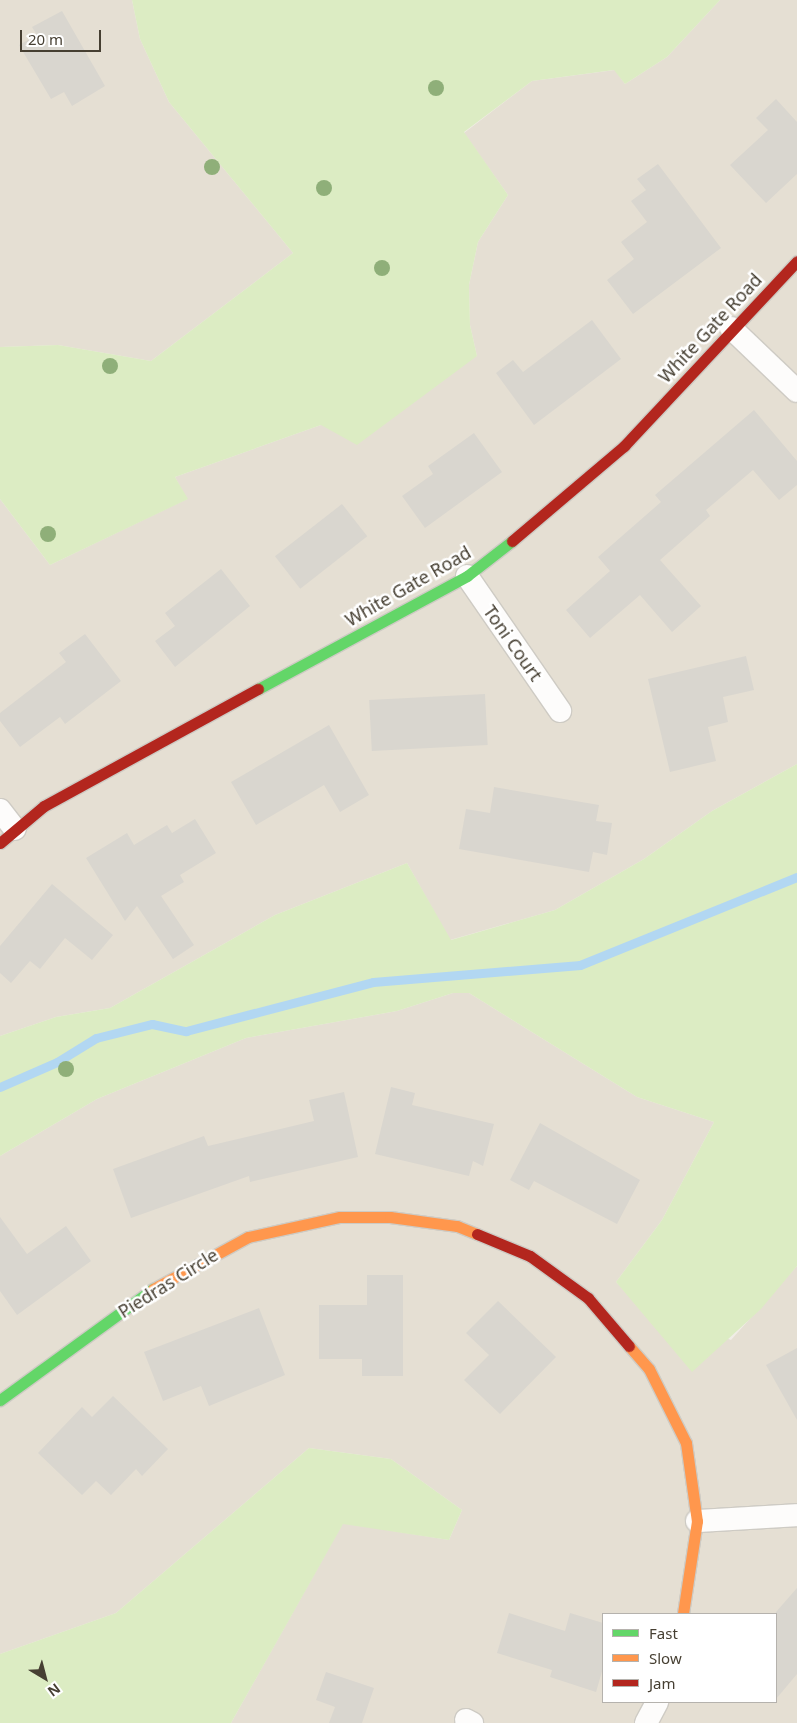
<!DOCTYPE html>
<style>
body{margin:0}
#map{position:relative;width:797px;height:1723px;overflow:hidden;background:#f0ede6;font-family:"Noto Sans",sans-serif}
div>[style]{position:absolute}
.residential>*{inset:0;background:#e5dfd3}
.green>*{inset:0;background:#dcecc3}
.stream>*{height:9px;margin:-4.5px;padding:0 4.5px;transform-origin:4.5px;border-radius:4.5px;background:#b2d7f2}
.building>*{inset:0;background:#d9d6cf;transform-origin:0 0}
.roads{filter:drop-shadow(1px 0 #cecbc4) drop-shadow(-1px 0 #cecbc4) drop-shadow(0 1px #cecbc4) drop-shadow(0 -1px #cecbc4)}
.street>*{height:22px;margin:-11px;padding:0 11px;transform-origin:11px;border-radius:11px;background:#fdfcfb}
.fast>*{height:11px;margin:-5.5px;padding:0 5.5px;transform-origin:5.5px;border-radius:5.5px;background:#63d668}
.slow>*{height:11px;margin:-5.5px;padding:0 5.5px;transform-origin:5.5px;border-radius:5.5px;background:#ff974d}
.jam>*{height:11px;margin:-5.5px;padding:0 5.5px;transform-origin:5.5px;border-radius:5.5px;background:#b3261e}
.trees>*{width:16px;height:16px;margin:-8px;border-radius:50%;background:#8faf79}
span{translate:-50% -50%;white-space:nowrap;text-align:center;line-height:1.15;-webkit-text-stroke:5px #fff;paint-order:stroke}
.street-label{font-size:18px;color:#463f32}
.legend{position:absolute;left:602px;top:1613px;width:175px;height:90px;box-sizing:border-box;background:#fff;border:1px solid #b5b2ad;margin:0;padding:6px 9px;list-style:none;font-size:15px;color:#463f32}
.legend li{display:flex;align-items:center;gap:10px;height:25px}
.legend b{width:25px;border:1px solid #b5b2ad}
.north{position:absolute;left:20px;top:1653px;width:50px;height:50px;-webkit-text-stroke:4px #fff;paint-order:stroke;rotate:143deg;font-size:14px;font-weight:700;line-height:20px;text-align:center;color:#463f32}
.north::after{content:'';display:block;margin:auto;width:18px;height:22px;background:#463f32;clip-path:polygon(50% 0,100% 100%,50% 72%,0 100%)}
.scale{position:absolute;left:20px;top:30px;width:81px;height:22px;box-sizing:border-box;border:2px solid #463f32;border-top:0;padding-left:6px;font-size:15px;line-height:18px;white-space:nowrap;color:#463f32;-webkit-text-stroke:4px #fff;paint-order:stroke}
</style>
<div id="map">
<div class="residential">
<div style="clip-path:polygon(0 0,132px 0,140px 39px,169px 102px,293px 253px,151px 361px,58px 345px,0 347px)"></div>
<div style="clip-path:polygon(720px 0,797px 0,797px 764px,712px 811px,644px 859px,555px 910px,450px 940px,407px 863px,275px 915px,110px 1008px,56px 1017px,0 1036px,0 499px,50px 565px,187px 499px,175px 477px,321px 425px,477px 356px,470px 325px,469px 285px,478px 242px,508px 195px,464px 133px,532px 81px,615px 70px,625px 84px,667px 57px)"></div>
<div style="clip-path:polygon(evenodd,453px 993px,469px 993px,637px 1097px,714px 1122px,662px 1220px,616px 1282px,636px 1303px,731px 1340px,797px 1266px,797px 1723px,231px 1723px,343px 1523px,449px 1540px,462px 1510px,391px 1459px,309px 1448px,116px 1613px,0 1654px,0 1156px,97px 1099px,246px 1038px,397px 1011px,453px 993px,603px 1614px,776px 1614px,776px 1702px,603px 1702px,603px 1614px)"></div>
</div>
<div class="green">
<div style="clip-path:polygon(132px 0,720px 0,667px 57px,625px 84px,614px 70px,532px 81px,464px 132px,508px 195px,478px 242px,469px 285px,470px 325px,477px 356px,357px 445px,321px 425px,175px 477px,188px 499px,50px 565px,0 499px,0 347px,58px 345px,151px 361px,293px 253px,169px 102px,140px 39px)"></div>
<div style="clip-path:polygon(797px 764px,797px 1266px,761px 1309px,692px 1372px,616px 1282px,662px 1220px,714px 1122px,637px 1097px,469px 993px,453px 993px,397px 1011px,246px 1038px,97px 1099px,0 1156px,0 1036px,56px 1017px,110px 1008px,275px 915px,407px 863px,451px 940px,555px 910px,644px 859px,712px 811px)"></div>
<div style="clip-path:polygon(309px 1448px,391px 1459px,462px 1510px,449px 1540px,343px 1524px,231px 1723px,0 1723px,0 1654px,116px 1613px)"></div>
</div>
<div class="stream">
<div style="left:0;top:1087px;width:62px;rotate:-23.7deg"></div>
<div style="left:57px;top:1062px;width:46px;rotate:-31.6deg"></div>
<div style="left:96px;top:1038px;width:58px;rotate:-14deg"></div>
<div style="left:152px;top:1024px;width:35px;rotate:12deg"></div>
<div style="left:186px;top:1031px;width:193px;rotate:-14.7deg"></div>
<div style="left:373px;top:982px;width:208px;rotate:-4.7deg"></div>
<div style="left:580px;top:965px;width:234px;rotate:-22.1deg"></div>
</div>
<div class="building">
<div style="clip-path:polygon(62px 11px,105px 86px,72px 106px,64px 92px,51px 99px,19px 45px,37px 35px,32px 27px)"></div>
<div style="clip-path:polygon(776px 99px,797px 122px,797px 174px,766px 203px,730px 165px,768px 130px,756px 118px)"></div>
<div style="clip-path:polygon(658px 164px,721px 248px,633px 314px,607px 280px,634px 259px,621px 242px,647px 222px,631px 201px,646px 190px,637px 179px)"></div>
<div style="clip-path:polygon(592px 320px,621px 359px,534px 425px,496px 373px,513px 360px,523px 372px)"></div>
<div style="clip-path:polygon(754px 410px,797px 461px,797px 485px,779px 500px,753px 470px,706px 510px,710px 516px,660px 560px,701px 606px,672px 632px,640px 595px,590px 638px,566px 610px,610px 571px,598px 557px,661px 502px,655px 495px)"></div>
<div style="clip-path:polygon(474px 433px,502px 472px,425px 528px,402px 496px,433px 474px,428px 466px)"></div>
<div style="left:342px;top:504px;width:41px;height:85px;rotate:52deg"></div>
<div style="clip-path:polygon(221px 569px,250px 606px,175px 667px,155px 641px,175px 626px,165px 613px)"></div>
<div style="clip-path:polygon(85px 634px,121px 681px,65px 724px,60px 717px,20px 747px,0 721px,0 713px,66px 662px,59px 653px)"></div>
<div style="clip-path:polygon(746px 656px,754px 690px,723px 697px,728px 722px,708px 727px,716px 761px,670px 772px,648px 679px)"></div>
<div style="left:485px;top:694px;width:51px;height:116px;rotate:87deg"></div>
<div style="clip-path:polygon(329px 725px,369px 795px,340px 812px,324px 785px,256px 825px,231px 782px)"></div>
<div style="clip-path:polygon(494px 787px,599px 805px,596px 821px,612px 823px,607px 855px,593px 852px,589px 872px,459px 849px,466px 809px,490px 813px)"></div>
<div style="clip-path:polygon(195px 819px,216px 853px,180px 875px,184px 882px,161px 896px,194px 945px,173px 959px,137px 906px,125px 921px,86px 858px,127px 833px,134px 845px,167px 825px,172px 833px)"></div>
<div style="clip-path:polygon(52px 884px,113px 935px,92px 960px,65px 938px,40px 969px,30px 961px,11px 983px,0 973px,0 946px)"></div>
<div style="clip-path:polygon(391px 1087px,415px 1093px,412px 1105px,494px 1124px,483px 1166px,473px 1161px,469px 1176px,375px 1154px)"></div>
<div style="clip-path:polygon(344px 1092px,358px 1157px,250px 1182px,249px 1176px,131px 1218px,113px 1169px,204px 1136px,208px 1146px,314px 1121px,309px 1100px)"></div>
<div style="clip-path:polygon(540px 1123px,640px 1180px,617px 1224px,534px 1181px,529px 1190px,510px 1180px)"></div>
<div style="clip-path:polygon(0 1217px,27px 1254px,66px 1226px,91px 1261px,17px 1315px,0 1291px)"></div>
<div style="clip-path:polygon(367px 1275px,403px 1275px,403px 1376px,362px 1376px,362px 1359px,319px 1359px,319px 1305px,367px 1305px)"></div>
<div style="clip-path:polygon(498px 1301px,556px 1357px,500px 1414px,464px 1380px,489px 1355px,466px 1333px)"></div>
<div style="clip-path:polygon(259px 1308px,285px 1375px,209px 1406px,201px 1386px,163px 1401px,144px 1352px)"></div>
<div style="clip-path:polygon(797px 1348px,797px 1420px,766px 1365px)"></div>
<div style="clip-path:polygon(113px 1396px,168px 1449px,142px 1476px,136px 1469px,111px 1495px,96px 1481px,82px 1495px,38px 1453px,82px 1407px,92px 1417px)"></div>
<div style="clip-path:polygon(797px 1588px,797px 1674px,776px 1699px,776px 1612px)"></div>
<div style="clip-path:polygon(509px 1613px,565px 1631px,570px 1613px,603px 1623px,603px 1668px,596px 1692px,550px 1677px,552px 1670px,497px 1653px)"></div>
<div style="clip-path:polygon(326px 1672px,374px 1688px,362px 1723px,329px 1723px,335px 1707px,316px 1700px)"></div>
</div>
<div class="roads">
<div class="street">
<div style="left:731px;top:328px;width:91px;rotate:43.7deg"></div>
<div style="left:467px;top:576px;width:164px;rotate:55.4deg"></div>
<div style="left:0;top:810px;width:24px;rotate:52deg"></div>
<div style="left:697px;top:1521px;width:100px;rotate:-3.4deg"></div>
<div style="left:466px;top:1720px;width:7px;rotate:27deg"></div>
<div style="left:646px;top:1723px;width:24px;rotate:-62deg"></div>
</div>
<div class="fast">
<div style="left:258px;top:689px;width:238px;rotate:-28.4deg"></div>
<div style="left:467px;top:576px;width:57px;rotate:-37.9deg"></div>
<div style="left:0;top:1400px;width:189px;rotate:-36deg"></div>
</div>
<div class="slow">
<div style="left:153px;top:1289px;width:108px;rotate:-28.7deg"></div>
<div style="left:248px;top:1237px;width:94px;rotate:-12.3deg"></div>
<div style="left:340px;top:1217px;width:50px"></div>
<div style="left:390px;top:1217px;width:68px;rotate:7.7deg"></div>
<div style="left:457px;top:1226px;width:22px;rotate:22deg"></div>
<div style="left:629px;top:1346px;width:30px;rotate:49deg"></div>
<div style="left:649px;top:1369px;width:83px;rotate:63.4deg"></div>
<div style="left:686px;top:1443px;width:79px;rotate:82deg"></div>
<div style="left:697px;top:1521px;width:94px;rotate:98.6deg"></div>
</div>
<div class="jam">
<div style="left:512px;top:541px;width:147px;rotate:-40.3deg"></div>
<div style="left:624px;top:446px;width:253px;rotate:-46.9deg"></div>
<div style="left:0;top:843px;width:57px;rotate:-40.1deg"></div>
<div style="left:44px;top:806px;width:244px;rotate:-28.7deg"></div>
<div style="left:477px;top:1234px;width:57px;rotate:22.5deg"></div>
<div style="left:530px;top:1256px;width:72px;rotate:35.9deg"></div>
<div style="left:588px;top:1298px;width:63px;rotate:49.5deg"></div>
</div>
</div>
<div class="trees">
<div style="left:436px;top:88px"></div>
<div style="left:212px;top:167px"></div>
<div style="left:324px;top:188px"></div>
<div style="left:382px;top:268px"></div>
<div style="left:110px;top:366px"></div>
<div style="left:48px;top:534px"></div>
<div style="left:66px;top:1069px"></div>
</div>
<div class="street-label">
<span style="left:710px;top:328px;rotate:-47deg">White Gate Road</span>
<span style="left:408px;top:586px;rotate:-30deg">White Gate Road</span>
<span style="left:513px;top:643px;rotate:55deg">Toni Court</span>
<span style="left:168px;top:1283px;rotate:-32deg">Piedras Circle</span>
</div>
<ul class="legend">
<li><b style="height:6px;background:#63d668"></b>Fast</li>
<li><b style="height:6px;background:#ff974d"></b>Slow</li>
<li><b style="height:6px;background:#b3261e"></b>Jam</li>
</ul>
<div class="north">N</div>
<div class="scale">20 m</div>
</div>
